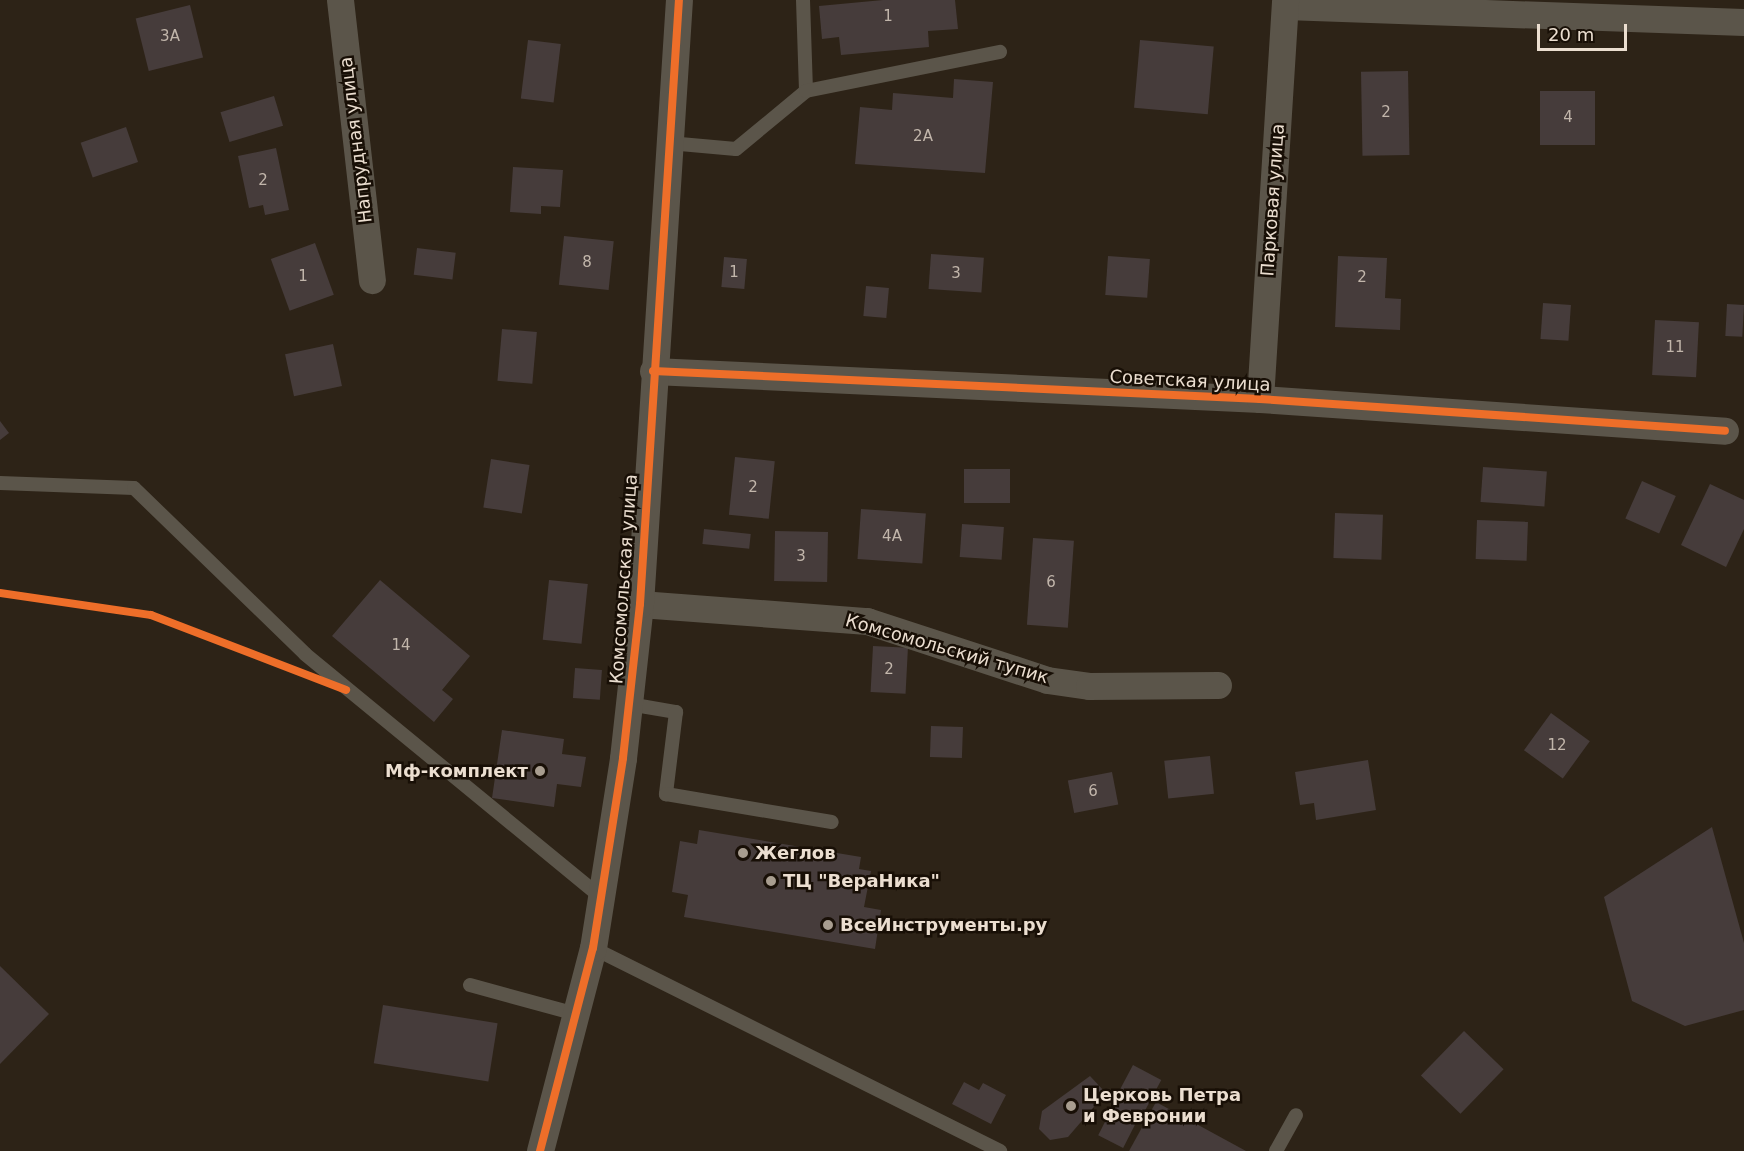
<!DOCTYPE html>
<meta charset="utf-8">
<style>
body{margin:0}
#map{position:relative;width:1744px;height:1151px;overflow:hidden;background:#2d2317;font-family:"DejaVu Sans",sans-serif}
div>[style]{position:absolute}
.building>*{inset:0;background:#463c3b;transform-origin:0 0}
.service>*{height:14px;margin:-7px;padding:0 7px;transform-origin:7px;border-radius:7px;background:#5b554a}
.minor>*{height:27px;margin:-13.5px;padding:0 13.5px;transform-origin:13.5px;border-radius:13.5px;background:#5b554a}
.cycleway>*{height:8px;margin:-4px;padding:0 4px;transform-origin:4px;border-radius:4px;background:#ee6e29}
.dots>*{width:16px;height:16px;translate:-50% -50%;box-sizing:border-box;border:3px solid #180f06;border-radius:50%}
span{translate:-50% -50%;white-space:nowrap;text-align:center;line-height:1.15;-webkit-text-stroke:5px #180f06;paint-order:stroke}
.number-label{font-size:15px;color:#c2b6ab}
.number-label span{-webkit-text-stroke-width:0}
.street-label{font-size:18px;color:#ebded0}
.poi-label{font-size:18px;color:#ebded0;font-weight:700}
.right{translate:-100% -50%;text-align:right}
.left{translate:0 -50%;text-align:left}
.scale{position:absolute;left:1537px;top:24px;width:90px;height:27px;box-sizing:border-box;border:3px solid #ebded0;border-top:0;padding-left:8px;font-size:18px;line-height:21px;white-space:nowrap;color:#ebded0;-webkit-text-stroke:4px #180f06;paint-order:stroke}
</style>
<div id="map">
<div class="building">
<div style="clip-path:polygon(883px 0,955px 0,958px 29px,928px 31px,929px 47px,841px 55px,839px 37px,822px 39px,819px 6px)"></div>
<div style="left:190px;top:5px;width:54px;height:56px;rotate:76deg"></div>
<div style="left:528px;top:40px;width:33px;height:59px;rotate:7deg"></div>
<div style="left:1140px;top:40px;width:74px;height:68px;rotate:5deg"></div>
<div style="left:1408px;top:71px;width:84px;height:47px;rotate:89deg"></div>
<div style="clip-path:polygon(954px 79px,993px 82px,985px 173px,855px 164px,860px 107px,892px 110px,893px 93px,953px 98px)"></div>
<div style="left:1540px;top:91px;width:55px;height:54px"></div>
<div style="left:274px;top:96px;width:31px;height:56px;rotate:73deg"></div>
<div style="left:126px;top:127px;width:37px;height:48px;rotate:71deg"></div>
<div style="clip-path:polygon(276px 148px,289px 210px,265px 215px,263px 205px,249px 208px,238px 156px)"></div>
<div style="clip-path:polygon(513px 167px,563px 170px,560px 207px,541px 206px,541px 214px,510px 212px)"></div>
<div style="left:564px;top:236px;width:50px;height:49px;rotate:6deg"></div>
<div style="left:315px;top:243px;width:55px;height:47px;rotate:70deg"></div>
<div style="left:417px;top:248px;width:39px;height:27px;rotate:7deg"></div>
<div style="left:931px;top:254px;width:53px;height:35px;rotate:4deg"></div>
<div style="left:1108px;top:256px;width:42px;height:39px;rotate:4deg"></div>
<div style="clip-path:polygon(1338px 256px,1387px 258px,1385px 298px,1401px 299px,1400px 330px,1335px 327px)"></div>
<div style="left:724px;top:257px;width:23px;height:30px;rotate:5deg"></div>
<div style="left:866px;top:286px;width:23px;height:30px;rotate:5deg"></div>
<div style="left:1543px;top:303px;width:28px;height:36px;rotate:4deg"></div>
<div style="left:1727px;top:304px;width:17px;height:32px;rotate:3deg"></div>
<div style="left:1655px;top:320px;width:44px;height:55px;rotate:3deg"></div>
<div style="left:502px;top:329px;width:35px;height:52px;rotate:5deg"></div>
<div style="left:333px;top:344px;width:43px;height:49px;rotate:78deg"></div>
<div style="clip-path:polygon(0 421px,9px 433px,0 440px)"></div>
<div style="left:735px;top:457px;width:40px;height:58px;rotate:6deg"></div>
<div style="left:491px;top:459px;width:39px;height:49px;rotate:9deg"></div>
<div style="left:1483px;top:467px;width:64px;height:35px;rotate:4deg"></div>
<div style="left:964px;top:469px;width:46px;height:34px"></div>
<div style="left:1642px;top:481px;width:37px;height:41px;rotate:24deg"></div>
<div style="clip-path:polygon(1710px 484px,1744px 500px,1744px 529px,1726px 567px,1681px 545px)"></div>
<div style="left:861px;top:509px;width:65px;height:50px;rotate:4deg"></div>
<div style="left:1335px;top:513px;width:48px;height:45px;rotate:2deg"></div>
<div style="left:1477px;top:520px;width:51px;height:39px;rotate:2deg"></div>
<div style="left:962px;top:524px;width:42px;height:33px;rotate:4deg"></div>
<div style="left:704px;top:529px;width:47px;height:15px;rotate:6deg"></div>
<div style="left:775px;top:531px;width:53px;height:50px;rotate:1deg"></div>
<div style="left:1033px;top:538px;width:41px;height:87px;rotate:4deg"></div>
<div style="clip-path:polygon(380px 580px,470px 656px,442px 690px,453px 699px,434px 722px,332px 636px)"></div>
<div style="left:549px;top:580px;width:39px;height:60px;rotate:6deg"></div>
<div style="left:873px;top:646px;width:35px;height:46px;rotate:3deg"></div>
<div style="left:575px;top:668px;width:27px;height:30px;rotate:4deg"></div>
<div style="left:1551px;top:713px;width:48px;height:46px;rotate:36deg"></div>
<div style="left:931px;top:726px;width:32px;height:31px;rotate:2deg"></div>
<div style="clip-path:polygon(502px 730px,564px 739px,562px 754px,586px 757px,581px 787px,557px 784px,554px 807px,492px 798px)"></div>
<div style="left:1210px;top:756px;width:38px;height:46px;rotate:84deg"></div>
<div style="clip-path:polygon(1368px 760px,1376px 810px,1316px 820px,1314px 803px,1300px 805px,1295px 772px)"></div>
<div style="left:1112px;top:772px;width:33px;height:45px;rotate:79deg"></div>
<div style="clip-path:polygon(1712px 827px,1744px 943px,1744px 1010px,1685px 1026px,1632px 1001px,1604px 897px)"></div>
<div style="clip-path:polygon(699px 830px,861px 857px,859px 869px,871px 871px,864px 907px,881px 910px,875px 949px,684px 917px,688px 895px,672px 892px,680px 841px,697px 844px)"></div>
<div style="clip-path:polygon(0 966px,49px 1014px,0 1064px)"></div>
<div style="left:383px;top:1005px;width:116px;height:59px;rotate:9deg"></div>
<div style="left:1464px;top:1031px;width:55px;height:62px;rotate:44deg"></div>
<div style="left:1133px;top:1065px;width:32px;height:47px;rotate:28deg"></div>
<div style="clip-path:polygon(1090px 1076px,1104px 1091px,1099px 1101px,1068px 1137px,1050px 1140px,1039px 1129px,1042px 1111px)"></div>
<div style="clip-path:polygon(964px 1082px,979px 1090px,983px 1083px,1006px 1095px,991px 1124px,952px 1104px)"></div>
<div style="clip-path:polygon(1156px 1102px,1246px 1151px,1129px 1151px)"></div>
<div style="left:1110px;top:1112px;width:28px;height:26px;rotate:27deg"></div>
</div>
<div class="service">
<div style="left:803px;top:0;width:91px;rotate:88.1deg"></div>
<div style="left:669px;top:143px;width:67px;rotate:5.1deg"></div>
<div style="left:736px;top:149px;width:91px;rotate:-39.6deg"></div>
<div style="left:806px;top:91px;width:198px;rotate:-11.4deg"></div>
<div style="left:0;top:483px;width:134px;rotate:2.1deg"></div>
<div style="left:134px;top:488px;width:238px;rotate:44.1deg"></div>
<div style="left:305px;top:654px;width:384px;rotate:39.4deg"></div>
<div style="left:629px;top:704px;width:48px;rotate:9.7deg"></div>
<div style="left:676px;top:712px;width:83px;rotate:97deg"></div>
<div style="left:666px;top:794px;width:168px;rotate:9.6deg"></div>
<div style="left:593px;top:948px;width:455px;rotate:26.5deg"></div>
<div style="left:470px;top:985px;width:110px;rotate:15.3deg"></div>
<div style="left:1276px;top:1151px;width:41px;rotate:-60.9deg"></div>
</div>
<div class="minor">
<div style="left:340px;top:0;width:282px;rotate:83.5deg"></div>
<div style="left:1285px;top:6px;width:459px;rotate:2deg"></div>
<div style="left:653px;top:371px;width:608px;rotate:2.64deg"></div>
<div style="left:1260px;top:399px;width:466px;rotate:3.9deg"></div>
<div style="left:1260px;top:399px;width:400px;rotate:-86.4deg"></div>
<div style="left:640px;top:604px;width:228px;rotate:4.3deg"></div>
<div style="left:867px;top:621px;width:189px;rotate:18.1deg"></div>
<div style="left:1047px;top:680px;width:42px;rotate:8.1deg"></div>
<div style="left:1089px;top:686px;width:129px;rotate:-0.4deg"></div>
<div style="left:540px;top:1151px;width:210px;rotate:-75.4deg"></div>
<div style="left:593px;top:948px;width:192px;rotate:-81deg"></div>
<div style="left:623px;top:758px;width:155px;rotate:-83.7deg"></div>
<div style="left:640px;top:604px;width:605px;rotate:-86.31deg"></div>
</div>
<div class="cycleway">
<div style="left:653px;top:371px;width:608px;rotate:2.64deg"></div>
<div style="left:1260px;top:399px;width:466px;rotate:3.9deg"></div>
<div style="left:0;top:593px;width:153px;rotate:8.3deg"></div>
<div style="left:151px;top:615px;width:209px;rotate:21deg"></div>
<div style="left:540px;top:1151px;width:210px;rotate:-75.4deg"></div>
<div style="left:593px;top:948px;width:192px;rotate:-81deg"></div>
<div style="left:623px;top:758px;width:155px;rotate:-83.7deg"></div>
<div style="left:640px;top:604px;width:605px;rotate:-86.31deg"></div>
</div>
<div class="dots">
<div style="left:540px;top:771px;background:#a89d8f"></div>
<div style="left:743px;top:853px;background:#a89d8f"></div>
<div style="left:771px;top:881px;background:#a89d8f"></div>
<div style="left:828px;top:925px;background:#a89d8f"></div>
<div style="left:1071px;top:1106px;background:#a89d8f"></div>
</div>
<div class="number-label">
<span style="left:888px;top:17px">1</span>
<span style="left:170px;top:37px">3А</span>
<span style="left:1386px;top:113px">2</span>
<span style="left:1568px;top:118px">4</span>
<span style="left:923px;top:137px">2А</span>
<span style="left:263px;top:181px">2</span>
<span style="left:587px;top:263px">8</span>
<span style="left:734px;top:273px">1</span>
<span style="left:956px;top:274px">3</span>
<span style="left:303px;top:277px">1</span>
<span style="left:1362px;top:278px">2</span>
<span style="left:1675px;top:348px">11</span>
<span style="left:753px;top:488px">2</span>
<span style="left:892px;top:537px">4А</span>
<span style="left:801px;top:557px">3</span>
<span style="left:1051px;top:583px">6</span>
<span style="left:401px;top:646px">14</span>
<span style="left:889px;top:670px">2</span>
<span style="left:1557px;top:746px">12</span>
<span style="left:1093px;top:792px">6</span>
</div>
<div class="street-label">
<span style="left:356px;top:140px;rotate:-97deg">Напрудная улица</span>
<span style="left:1273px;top:200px;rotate:-86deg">Парковая улица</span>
<span style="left:1190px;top:381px;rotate:3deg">Советская улица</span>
<span style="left:624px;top:579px;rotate:-86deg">Комсомольская улица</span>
<span style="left:947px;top:649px;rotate:16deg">Комсомольский тупик</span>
</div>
<div class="poi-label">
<span class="right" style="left:528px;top:771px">Мф-комплект</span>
<span class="left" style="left:755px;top:853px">Жеглов</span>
<span class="left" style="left:783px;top:881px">ТЦ "ВераНика"</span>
<span class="left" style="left:840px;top:925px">ВсеИнструменты.ру</span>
<span class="left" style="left:1083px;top:1106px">Церковь Петра<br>и Февронии</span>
</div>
<div class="scale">20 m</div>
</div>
